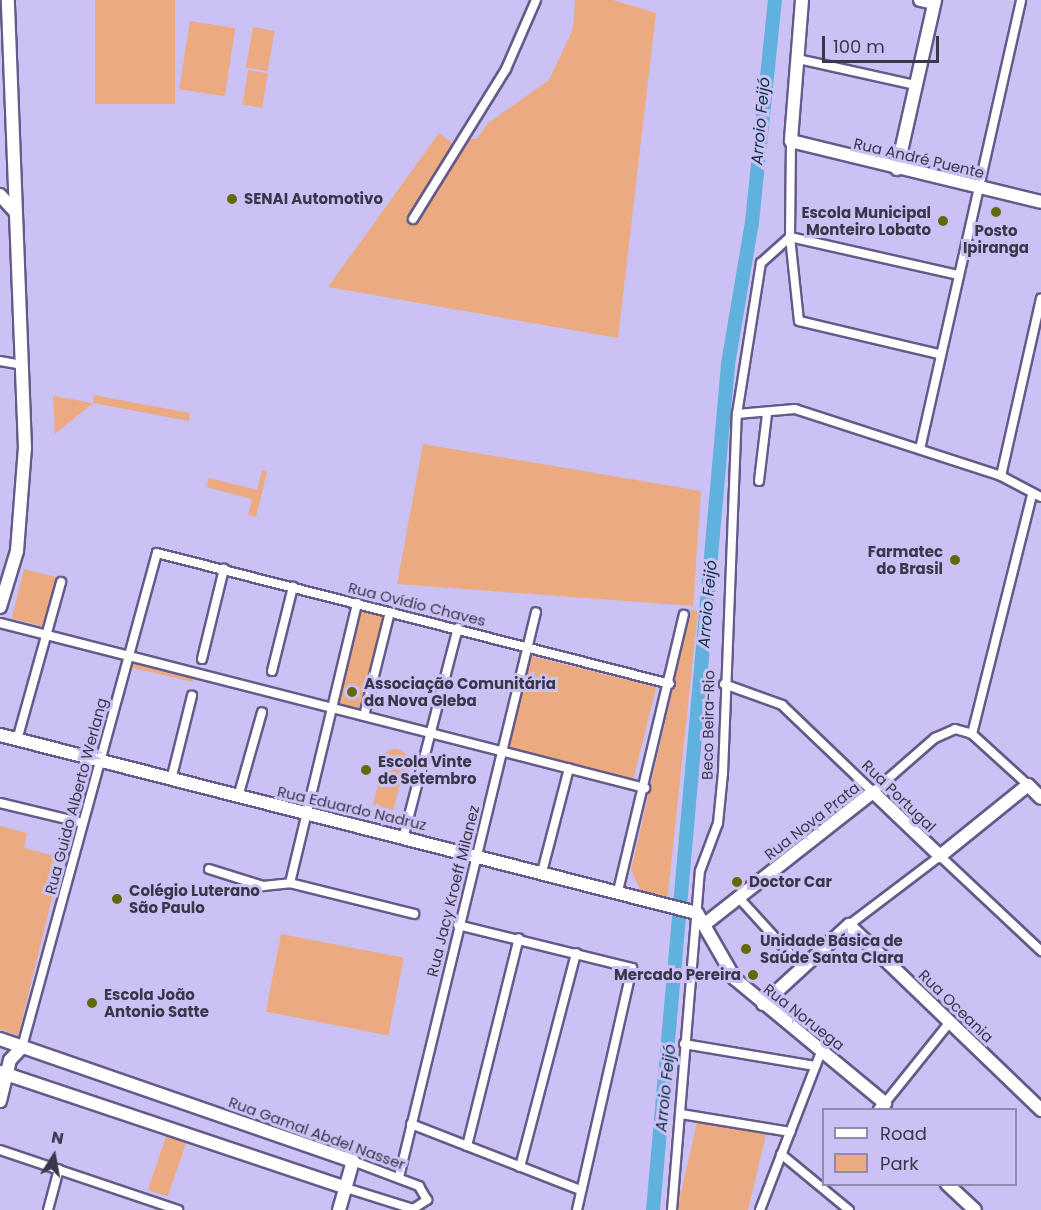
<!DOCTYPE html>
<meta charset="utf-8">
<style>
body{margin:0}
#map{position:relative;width:1041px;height:1210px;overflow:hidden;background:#cbc1f4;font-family:Poppins,sans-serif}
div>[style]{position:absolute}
.green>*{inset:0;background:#ecaa80;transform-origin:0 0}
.round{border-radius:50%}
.river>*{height:14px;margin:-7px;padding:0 7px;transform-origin:7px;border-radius:7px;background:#60b1dd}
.roads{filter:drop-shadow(2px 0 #655a88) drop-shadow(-2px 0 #655a88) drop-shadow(0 2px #655a88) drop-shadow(0 -2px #655a88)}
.street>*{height:8px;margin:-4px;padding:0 4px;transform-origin:4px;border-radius:4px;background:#fff}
.secondary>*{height:12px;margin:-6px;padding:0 6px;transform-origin:6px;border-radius:6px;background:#fff}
.dots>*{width:16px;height:16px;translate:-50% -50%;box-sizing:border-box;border:3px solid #cbc1f4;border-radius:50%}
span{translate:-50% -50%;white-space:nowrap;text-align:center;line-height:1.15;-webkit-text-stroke:6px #cbc1f4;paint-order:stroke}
.street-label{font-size:15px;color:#3b374b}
.poi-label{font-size:15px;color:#3b374b;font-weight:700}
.left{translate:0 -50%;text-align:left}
.right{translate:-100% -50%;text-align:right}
.water-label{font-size:16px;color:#092f41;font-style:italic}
.legend{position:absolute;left:822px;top:1108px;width:195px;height:78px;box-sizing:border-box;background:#cbc1f4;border:2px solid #918ab0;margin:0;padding:8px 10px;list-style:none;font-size:18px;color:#3b374b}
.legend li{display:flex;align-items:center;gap:12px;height:30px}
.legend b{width:30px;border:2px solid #918ab0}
.north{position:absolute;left:24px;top:1126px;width:60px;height:60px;-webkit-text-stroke:4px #cbc1f4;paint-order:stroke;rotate:11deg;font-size:16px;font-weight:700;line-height:24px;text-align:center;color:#3b374b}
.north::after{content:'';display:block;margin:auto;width:21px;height:27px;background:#3b374b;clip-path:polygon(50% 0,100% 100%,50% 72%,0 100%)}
.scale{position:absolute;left:822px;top:36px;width:117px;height:27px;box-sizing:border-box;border:3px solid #3b374b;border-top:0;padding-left:8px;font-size:18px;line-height:21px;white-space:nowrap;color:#3b374b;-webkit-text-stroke:4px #cbc1f4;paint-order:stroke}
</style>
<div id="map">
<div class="green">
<div style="left:95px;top:0;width:80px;height:104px"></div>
<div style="clip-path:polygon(575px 0,613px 0,656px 13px,618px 338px,328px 287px,439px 133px,452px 143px,478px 138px,488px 123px,549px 80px,573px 29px)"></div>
<div style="left:190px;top:21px;width:46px;height:69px;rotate:9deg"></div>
<div style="left:253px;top:27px;width:22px;height:41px;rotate:10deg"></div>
<div style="left:248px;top:70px;width:20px;height:35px;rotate:9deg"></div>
<div style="clip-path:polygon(94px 395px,190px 413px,189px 421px,93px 403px,55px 434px,53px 396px,93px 403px)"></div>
<div style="clip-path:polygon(423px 444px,701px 491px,693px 606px,397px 584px)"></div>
<div style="clip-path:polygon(262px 470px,267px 472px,256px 517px,248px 515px,252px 499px,206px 487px,209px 478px,257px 490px)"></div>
<div style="left:24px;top:569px;width:33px;height:51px;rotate:14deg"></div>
<div style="left:363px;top:607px;width:23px;height:101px;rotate:15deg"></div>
<div style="clip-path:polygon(691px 610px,698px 611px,667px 902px,641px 891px,631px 870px)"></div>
<div style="clip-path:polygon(132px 652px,195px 669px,193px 682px,129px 667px)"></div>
<div style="left:531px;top:656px;width:129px;height:94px;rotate:14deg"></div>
<div class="round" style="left:382px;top:749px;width:26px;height:26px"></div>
<div style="left:381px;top:773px;width:21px;height:33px;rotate:14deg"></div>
<div style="clip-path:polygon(0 826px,27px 833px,24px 848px,62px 858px,18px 1036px,0 1029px)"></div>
<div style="left:281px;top:934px;width:125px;height:79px;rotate:11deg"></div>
<div style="clip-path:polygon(698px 1118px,766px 1134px,748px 1210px,677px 1210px)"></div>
<div style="left:167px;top:1134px;width:21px;height:59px;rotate:19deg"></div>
</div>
<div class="river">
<div style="left:653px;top:1210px;width:849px;rotate:-84.93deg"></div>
<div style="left:728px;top:364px;width:144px;rotate:-80.4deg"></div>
<div style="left:752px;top:222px;width:223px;rotate:-84.1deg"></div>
</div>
<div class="roads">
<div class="street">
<div style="left:798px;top:59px;width:120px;rotate:12.5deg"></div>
<div style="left:791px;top:141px;width:96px;rotate:90.6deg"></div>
<div style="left:790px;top:237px;width:84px;rotate:83.9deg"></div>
<div style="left:799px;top:321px;width:144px;rotate:13.3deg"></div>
<div style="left:413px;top:219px;width:176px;rotate:-58.2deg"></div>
<div style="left:506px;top:69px;width:75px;rotate:-66.5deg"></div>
<div style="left:790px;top:237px;width:173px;rotate:12.7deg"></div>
<div style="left:0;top:361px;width:22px;rotate:10deg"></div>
<div style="left:737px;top:414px;width:58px;rotate:-4.9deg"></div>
<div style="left:795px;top:409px;width:217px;rotate:18deg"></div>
<div style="left:1001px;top:476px;width:45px;rotate:27.7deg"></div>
<div style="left:920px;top:449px;width:460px;rotate:-77.3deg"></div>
<div style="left:1001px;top:476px;width:182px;rotate:-77.3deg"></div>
<div style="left:759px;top:481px;width:67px;rotate:-83.2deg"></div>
<div style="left:0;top:623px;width:666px;rotate:14.35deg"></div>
<div style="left:202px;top:659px;width:93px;rotate:-76.3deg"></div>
<div style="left:272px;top:671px;width:87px;rotate:-76deg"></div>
<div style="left:724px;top:684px;width:62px;rotate:19.9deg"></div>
<div style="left:782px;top:705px;width:126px;rotate:43.7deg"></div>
<div style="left:873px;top:792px;width:82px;rotate:-41.1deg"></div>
<div style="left:935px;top:738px;width:22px;rotate:-24deg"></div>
<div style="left:955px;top:729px;width:18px;rotate:16deg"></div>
<div style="left:972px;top:734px;width:76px;rotate:42.3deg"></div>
<div style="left:364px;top:716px;width:107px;rotate:-76deg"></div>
<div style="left:972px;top:734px;width:246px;rotate:-75.9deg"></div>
<div style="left:17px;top:740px;width:164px;rotate:-74.4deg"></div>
<div style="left:171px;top:780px;width:87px;rotate:-76deg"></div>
<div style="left:238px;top:797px;width:88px;rotate:-74.2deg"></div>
<div style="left:0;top:803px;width:85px;rotate:13.5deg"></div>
<div style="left:404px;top:835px;width:214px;rotate:-75.4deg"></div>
<div style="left:209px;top:869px;width:57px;rotate:17.5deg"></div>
<div style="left:263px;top:886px;width:27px;rotate:-6deg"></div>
<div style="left:290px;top:883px;width:128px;rotate:14deg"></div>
<div style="left:542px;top:872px;width:107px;rotate:-75.4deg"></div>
<div style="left:290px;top:883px;width:288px;rotate:-76.5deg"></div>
<div style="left:618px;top:891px;width:284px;rotate:-76.6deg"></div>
<div style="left:739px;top:898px;width:91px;rotate:47.7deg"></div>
<div style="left:458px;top:925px;width:179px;rotate:13.9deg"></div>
<div style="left:632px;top:968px;width:248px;rotate:102.8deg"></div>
<div style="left:849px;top:925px;width:114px;rotate:-37.2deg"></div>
<div style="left:940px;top:856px;width:139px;rotate:43.2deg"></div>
<div style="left:684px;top:1044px;width:133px;rotate:9.5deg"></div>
<div style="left:22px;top:1047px;width:512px;rotate:-74.72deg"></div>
<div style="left:157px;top:553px;width:529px;rotate:14.32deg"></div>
<div style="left:885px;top:1103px;width:104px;rotate:-51.3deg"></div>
<div style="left:681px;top:1114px;width:111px;rotate:9.3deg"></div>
<div style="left:411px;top:1124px;width:181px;rotate:21.3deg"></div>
<div style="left:467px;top:1146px;width:214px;rotate:-76deg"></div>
<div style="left:0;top:1150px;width:188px;rotate:18.6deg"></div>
<div style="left:781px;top:1154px;width:88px;rotate:39.5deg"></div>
<div style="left:520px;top:1167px;width:221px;rotate:-75.3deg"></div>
<div style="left:399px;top:1177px;width:581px;rotate:-76.37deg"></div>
<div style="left:346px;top:1188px;width:70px;rotate:17.4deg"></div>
<div style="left:413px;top:1209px;width:17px;rotate:-33deg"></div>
<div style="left:427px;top:1200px;width:16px;rotate:-120deg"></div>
<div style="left:419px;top:1186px;width:71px;rotate:-159.3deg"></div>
<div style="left:48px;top:1210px;width:42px;rotate:-75deg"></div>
<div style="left:672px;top:1210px;width:340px;rotate:-85.3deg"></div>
<div style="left:700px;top:871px;width:51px;rotate:-69.4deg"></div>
<div style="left:718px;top:823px;width:50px;rotate:-84.3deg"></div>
<div style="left:723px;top:773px;width:359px;rotate:-87.8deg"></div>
<div style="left:737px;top:414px;width:153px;rotate:-81deg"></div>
<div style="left:761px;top:263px;width:39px;rotate:-42deg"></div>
<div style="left:760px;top:1210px;width:173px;rotate:-68.9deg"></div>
</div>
<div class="secondary">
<div style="left:802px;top:0;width:141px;rotate:94.5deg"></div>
<div style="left:791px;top:141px;width:257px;rotate:13.7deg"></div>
<div style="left:920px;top:0;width:14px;rotate:12deg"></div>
<div style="left:897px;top:169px;width:173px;rotate:-77.3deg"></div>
<div style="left:0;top:195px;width:24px;rotate:48deg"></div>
<div style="left:0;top:607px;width:59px;rotate:-73.1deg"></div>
<div style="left:17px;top:551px;width:103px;rotate:-85.6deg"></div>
<div style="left:25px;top:448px;width:448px;rotate:-92.2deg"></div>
<div style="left:0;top:735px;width:719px;rotate:14.33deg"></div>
<div style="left:697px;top:913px;width:76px;rotate:60.1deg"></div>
<div style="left:735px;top:979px;width:195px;rotate:39.6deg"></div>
<div style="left:885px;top:1103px;width:9px;rotate:126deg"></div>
<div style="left:705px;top:924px;width:214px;rotate:-38.2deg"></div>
<div style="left:873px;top:792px;width:93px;rotate:43.7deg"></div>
<div style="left:940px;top:856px;width:113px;rotate:-38.9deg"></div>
<div style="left:1028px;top:785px;width:18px;rotate:45deg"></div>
<div style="left:763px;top:1004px;width:117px;rotate:-42.6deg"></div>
<div style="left:849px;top:925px;width:267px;rotate:43.9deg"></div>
<div style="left:0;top:1039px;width:373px;rotate:19.1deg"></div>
<div style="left:353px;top:1161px;width:51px;rotate:105.9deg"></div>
<div style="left:0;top:1072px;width:365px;rotate:18.5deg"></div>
<div style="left:0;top:1101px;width:42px;rotate:-76.3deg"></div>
<div style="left:10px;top:1060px;width:18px;rotate:-47deg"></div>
<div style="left:947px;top:1184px;width:38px;rotate:43deg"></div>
</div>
</div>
<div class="dots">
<div style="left:232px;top:199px;background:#62680a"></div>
<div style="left:996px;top:212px;background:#62680a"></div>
<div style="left:943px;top:221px;background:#62680a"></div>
<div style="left:955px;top:560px;background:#62680a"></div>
<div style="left:352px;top:692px;background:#62680a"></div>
<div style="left:366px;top:770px;background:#62680a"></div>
<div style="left:737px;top:882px;background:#62680a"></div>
<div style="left:117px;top:899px;background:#62680a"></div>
<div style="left:746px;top:949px;background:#62680a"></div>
<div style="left:753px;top:975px;background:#62680a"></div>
<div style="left:92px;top:1003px;background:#62680a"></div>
</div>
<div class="street-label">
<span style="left:919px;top:158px;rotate:13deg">Rua André Puente</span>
<span style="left:417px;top:604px;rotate:14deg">Rua Ovídio Chaves</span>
<span style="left:708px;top:725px;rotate:-89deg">Beco Beira-Rio</span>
<span style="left:76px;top:796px;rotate:-75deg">Rua Guido Alberto Werlang</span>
<span style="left:899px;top:796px;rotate:44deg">Rua Portugal</span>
<span style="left:352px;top:808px;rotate:13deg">Rua Eduardo Nadruz</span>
<span style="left:812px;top:821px;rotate:-38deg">Rua Nova Prata</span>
<span style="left:453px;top:891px;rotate:-76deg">Rua Jacy Kroeff Milanez</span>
<span style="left:956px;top:1006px;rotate:44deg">Rua Oceania</span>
<span style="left:804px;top:1017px;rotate:38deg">Rua Noruega</span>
<span style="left:317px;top:1133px;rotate:20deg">Rua Gamal Abdel Nasser</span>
</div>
<div class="poi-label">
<span class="left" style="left:244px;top:199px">SENAI Automotivo</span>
<span class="right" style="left:931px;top:221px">Escola Municipal<br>Monteiro Lobato</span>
<span style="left:996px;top:239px">Posto<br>Ipiranga</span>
<span class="right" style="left:943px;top:560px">Farmatec<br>do Brasil</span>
<span class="left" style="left:364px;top:692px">Associação Comunitária<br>da Nova Gleba</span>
<span class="left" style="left:378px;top:770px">Escola Vinte<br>de Setembro</span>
<span class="left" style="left:749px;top:882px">Doctor Car</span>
<span class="left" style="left:129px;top:899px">Colégio Luterano<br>São Paulo</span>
<span class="left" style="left:760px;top:949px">Unidade Básica de<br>Saúde Santa Clara</span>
<span class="right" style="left:741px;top:975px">Mercado Pereira</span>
<span class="left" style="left:104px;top:1003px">Escola João<br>Antonio Satte</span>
</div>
<div class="water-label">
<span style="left:761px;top:121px;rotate:-85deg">Arroio Feijó</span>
<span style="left:708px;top:604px;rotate:-85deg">Arroio Feijó</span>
<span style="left:666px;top:1088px;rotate:-84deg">Arroio Feijó</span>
</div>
<ul class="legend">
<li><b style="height:8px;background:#fff"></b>Road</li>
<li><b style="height:16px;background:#ecaa80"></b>Park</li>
</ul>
<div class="north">N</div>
<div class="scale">100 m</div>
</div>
